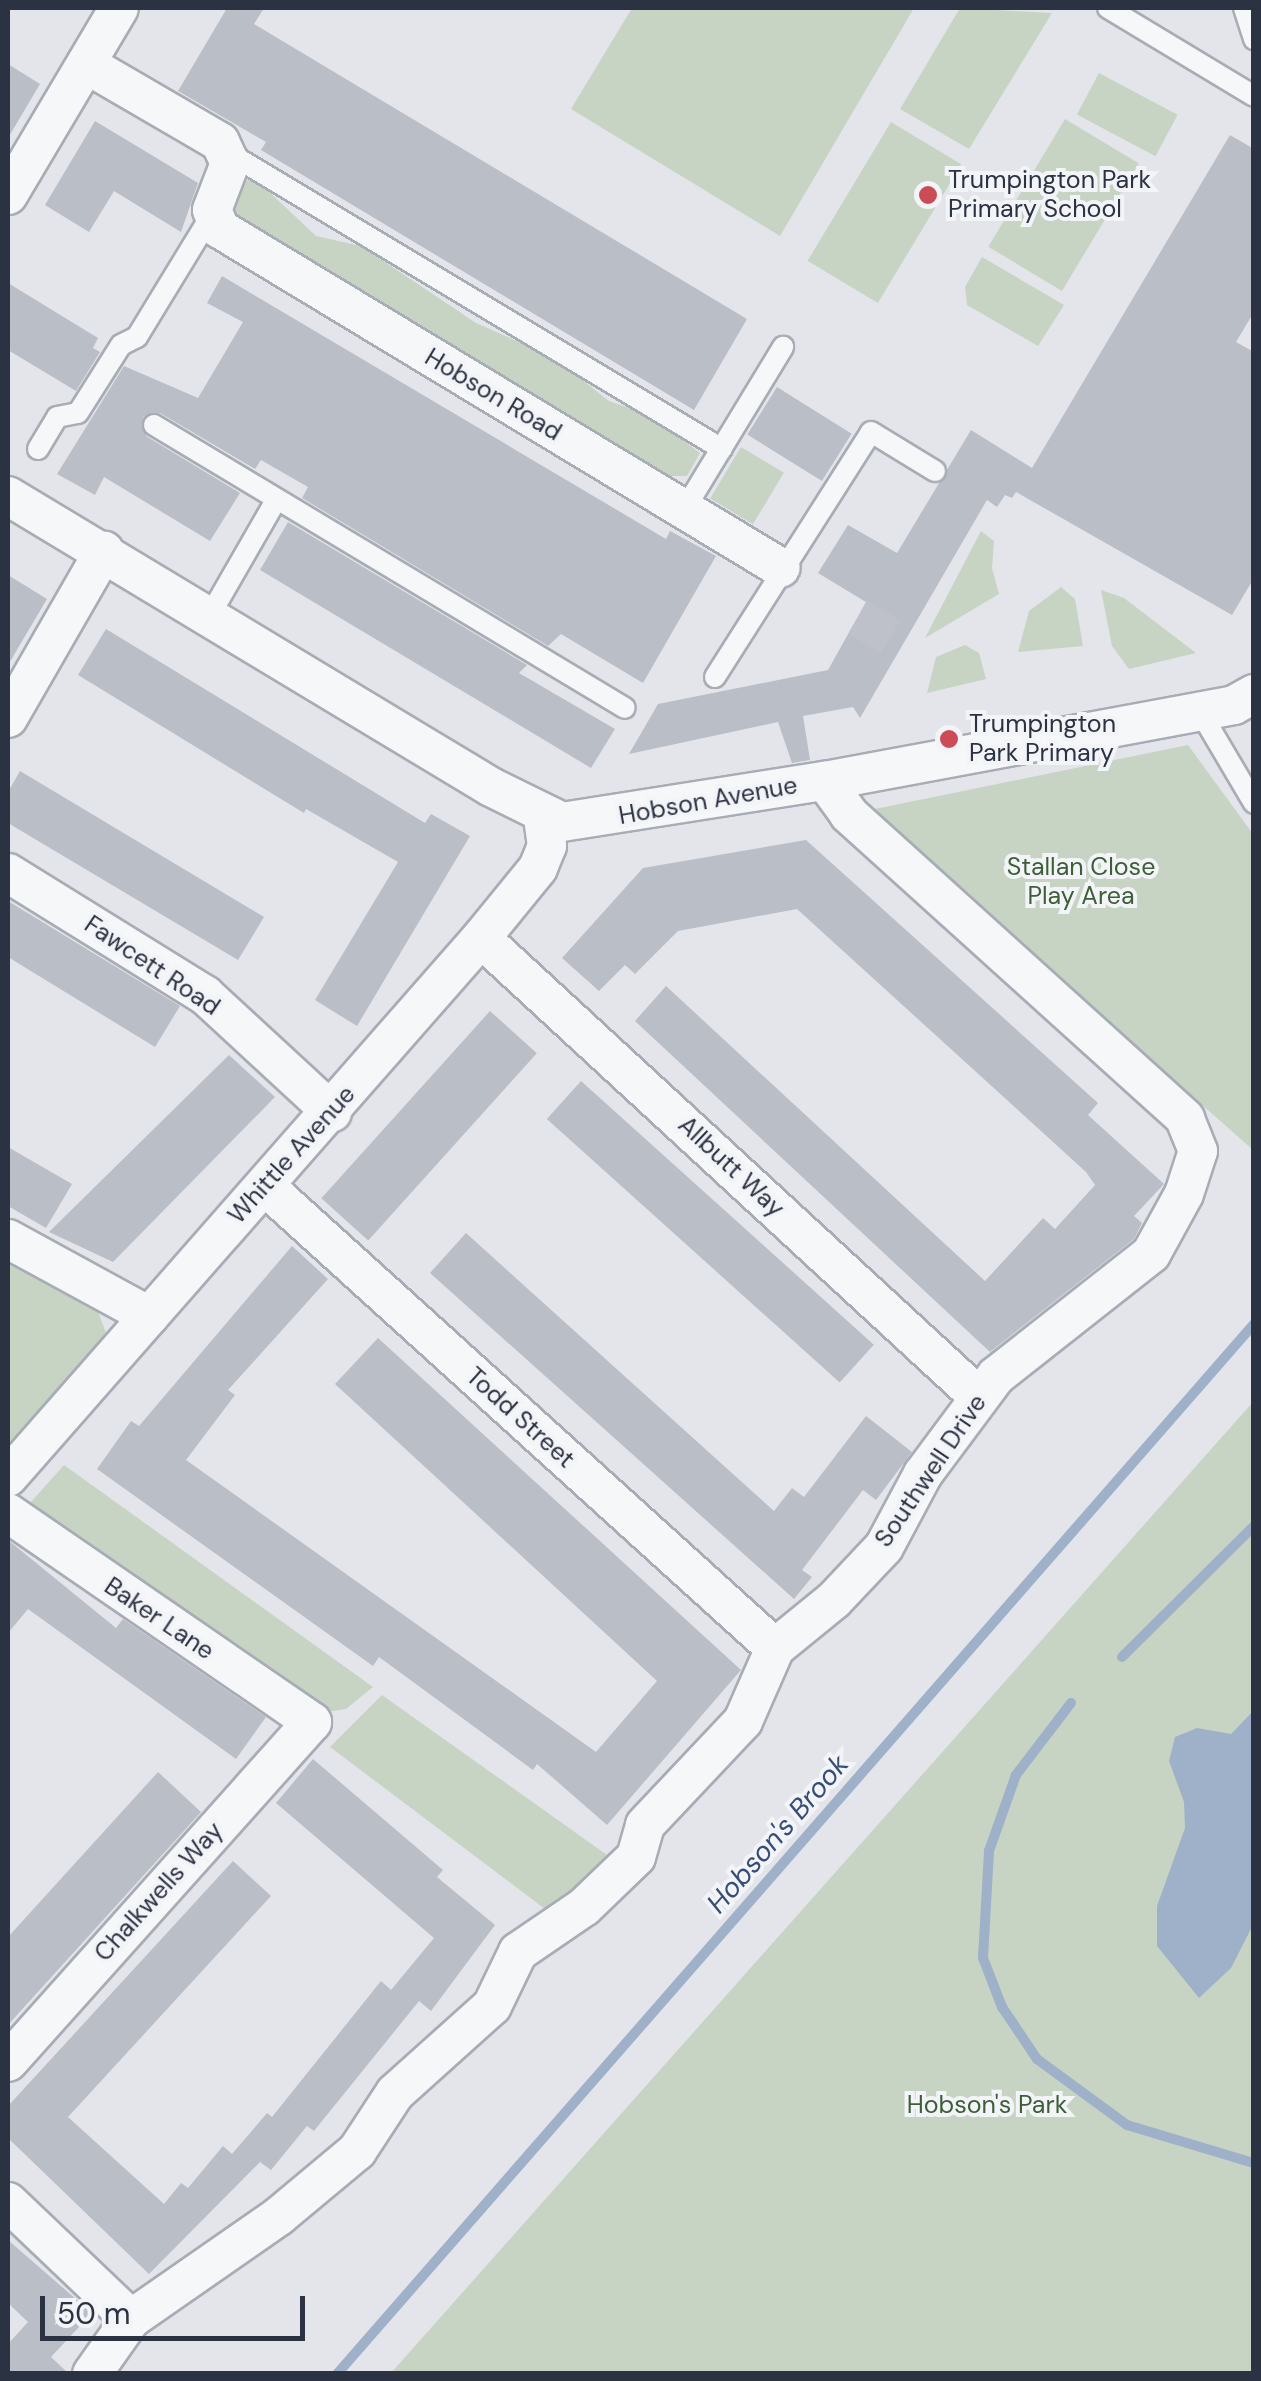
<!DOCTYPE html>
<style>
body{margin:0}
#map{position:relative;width:1261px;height:2381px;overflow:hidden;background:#e3e5eb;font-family:"DM Sans",sans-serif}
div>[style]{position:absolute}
.green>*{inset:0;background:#c7d4c4;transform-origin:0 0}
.water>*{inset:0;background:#9fb1c9}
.stream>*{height:10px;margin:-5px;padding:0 5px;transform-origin:5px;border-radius:5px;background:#9fb1c9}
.building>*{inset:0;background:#babec7;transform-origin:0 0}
.street-tunnel>*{height:38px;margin-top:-19px;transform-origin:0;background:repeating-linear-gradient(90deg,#bec1c9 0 38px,transparent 0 57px)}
.roads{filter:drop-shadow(2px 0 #a8acb5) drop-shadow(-2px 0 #a8acb5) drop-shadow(0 2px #a8acb5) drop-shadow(0 -2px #a8acb5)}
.lane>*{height:20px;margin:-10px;padding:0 10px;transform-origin:10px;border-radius:10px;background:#f6f7f9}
.street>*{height:38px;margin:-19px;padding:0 19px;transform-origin:19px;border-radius:19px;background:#f6f7f9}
.dots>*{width:28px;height:28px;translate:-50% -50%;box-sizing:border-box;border:5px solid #f3f4f8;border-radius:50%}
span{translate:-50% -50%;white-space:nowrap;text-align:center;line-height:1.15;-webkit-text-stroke:8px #f3f4f8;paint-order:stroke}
.poi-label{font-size:25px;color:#2b3242}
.left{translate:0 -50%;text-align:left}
.street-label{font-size:25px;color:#2b3242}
.park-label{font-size:25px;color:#3d5e39}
.water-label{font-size:28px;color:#364e76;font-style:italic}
.frame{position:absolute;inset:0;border:10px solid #2b3242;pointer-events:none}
.scale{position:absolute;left:40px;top:2296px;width:265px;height:45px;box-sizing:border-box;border:5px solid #2b3242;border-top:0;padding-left:12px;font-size:30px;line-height:35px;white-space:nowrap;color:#2b3242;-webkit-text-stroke:8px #f3f4f8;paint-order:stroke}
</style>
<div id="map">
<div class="green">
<div style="clip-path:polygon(632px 8px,914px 8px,780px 236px,571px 109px)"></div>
<div style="clip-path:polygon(960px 8px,1052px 13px,969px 149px,900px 109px)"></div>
<div style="left:1099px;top:73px;width:89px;height:47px;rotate:28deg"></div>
<div style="left:1065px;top:119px;width:86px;height:149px;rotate:31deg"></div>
<div style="left:891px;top:122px;width:82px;height:162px;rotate:31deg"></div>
<div style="clip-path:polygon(251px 175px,316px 236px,361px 246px,476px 323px,553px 357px,609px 401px,647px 414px,700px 453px,687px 476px,663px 476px,233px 219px,231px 203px)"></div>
<div style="clip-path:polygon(982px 257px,1064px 305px,1038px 346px,967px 305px,965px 287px)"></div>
<div style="left:741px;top:447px;width:50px;height:60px;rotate:31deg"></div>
<div style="clip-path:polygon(981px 531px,994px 541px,992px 568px,999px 594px,925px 638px)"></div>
<div style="clip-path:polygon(1061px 587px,1075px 599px,1083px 646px,1018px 652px,1029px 611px)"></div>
<div style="clip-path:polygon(1101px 590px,1124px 598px,1196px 653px,1129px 669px,1112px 646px)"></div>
<div style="clip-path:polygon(965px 645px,979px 653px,986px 679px,927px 693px,936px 657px)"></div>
<div style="clip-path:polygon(1188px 745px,1253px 834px,1253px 1150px,870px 810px)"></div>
<div style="clip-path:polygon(8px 1254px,94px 1301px,111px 1346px,8px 1454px)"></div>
<div style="clip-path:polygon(1253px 1402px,1253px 2373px,391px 2373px)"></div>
<div style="clip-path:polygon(64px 1465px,373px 1687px,346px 1709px,319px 1713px,22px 1512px)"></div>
<div style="clip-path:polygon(382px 1695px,614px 1860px,553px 1915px,330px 1747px)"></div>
</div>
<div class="water">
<div style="clip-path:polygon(1253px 1711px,1253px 1925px,1231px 1968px,1199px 1998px,1157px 1946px,1157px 1906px,1185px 1828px,1184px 1802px,1169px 1761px,1175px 1737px,1197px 1728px,1231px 1734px)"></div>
</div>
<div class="stream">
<div style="left:1122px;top:1657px;width:186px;rotate:-44.8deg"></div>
<div style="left:1071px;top:1703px;width:91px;rotate:127.4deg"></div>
<div style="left:1016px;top:1775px;width:81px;rotate:109.6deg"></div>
<div style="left:989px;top:1851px;width:107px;rotate:93.2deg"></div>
<div style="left:983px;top:1958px;width:53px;rotate:68.8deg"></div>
<div style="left:1002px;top:2007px;width:63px;rotate:56.1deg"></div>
<div style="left:1037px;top:2059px;width:112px;rotate:36.3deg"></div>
<div style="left:1127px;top:2125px;width:133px;rotate:16.7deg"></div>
<div style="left:337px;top:2374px;width:1394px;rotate:-48.87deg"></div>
</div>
<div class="building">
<div style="clip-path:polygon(227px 8px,264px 8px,254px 24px,747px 319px,694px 410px,261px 150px,266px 142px,178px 91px)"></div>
<div style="clip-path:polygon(8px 64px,40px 84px,8px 138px)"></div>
<div style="clip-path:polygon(95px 121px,198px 183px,181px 232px,114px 191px,89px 232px,45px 205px)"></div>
<div style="clip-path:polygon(1230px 135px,1254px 149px,1254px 312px,1236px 342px,1254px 352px,1254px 578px,1232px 615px,1016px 492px,1012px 498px,1005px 495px,997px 507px,987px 500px,860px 718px,853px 707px,803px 716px,810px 760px,792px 763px,778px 722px,629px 754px,658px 704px,828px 670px,866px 602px,818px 573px,848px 525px,897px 553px,971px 430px,1032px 468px)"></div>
<div style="clip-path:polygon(222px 276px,666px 539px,670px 531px,716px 556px,643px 683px,561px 634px,548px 646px,302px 498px,308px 487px,261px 460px,255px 469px,160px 413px,143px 417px,146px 436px,240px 493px,210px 541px,104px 477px,95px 495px,57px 474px,124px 366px,198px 398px,243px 322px,207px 303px)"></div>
<div style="clip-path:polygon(8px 283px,98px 338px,93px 348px,100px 352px,76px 391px,8px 350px)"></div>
<div style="left:777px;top:387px;width:88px;height:56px;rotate:32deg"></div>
<div style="clip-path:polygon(288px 522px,527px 665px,519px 673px,615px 729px,591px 768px,260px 570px)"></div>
<div style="clip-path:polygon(8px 575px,47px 599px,8px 665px)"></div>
<div style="clip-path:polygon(106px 629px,425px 823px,431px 814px,470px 836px,357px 1026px,315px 1000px,398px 862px,306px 809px,304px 813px,78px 675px)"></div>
<div style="clip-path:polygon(20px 771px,264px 917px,238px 960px,8px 823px,8px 792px)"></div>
<div style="clip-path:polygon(806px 840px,1098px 1103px,1088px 1115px,1164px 1184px,1134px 1216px,1142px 1223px,1134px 1239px,990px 1352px,635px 1021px,666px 986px,985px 1281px,1043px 1218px,1055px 1229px,1095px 1185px,1086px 1172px,797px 909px,678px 931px,635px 974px,625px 965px,599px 991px,562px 958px,643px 868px)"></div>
<div style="clip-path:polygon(8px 901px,180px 1006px,155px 1047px,8px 957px)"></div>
<div style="left:490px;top:1011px;width:63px;height:252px;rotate:42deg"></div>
<div style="clip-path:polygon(229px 1055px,275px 1097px,113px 1262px,49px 1232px)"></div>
<div style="left:581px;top:1081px;width:394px;height:51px;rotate:42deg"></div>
<div style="clip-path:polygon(8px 1147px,72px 1184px,46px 1228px,8px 1206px)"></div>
<div style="clip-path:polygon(466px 1233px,774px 1511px,792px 1488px,804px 1497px,866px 1416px,912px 1452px,876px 1500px,863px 1490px,802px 1570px,812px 1577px,794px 1599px,430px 1273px)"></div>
<div style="clip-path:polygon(292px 1246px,328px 1279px,228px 1390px,235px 1395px,186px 1460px,596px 1752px,657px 1681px,335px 1384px,378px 1338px,741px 1670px,607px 1825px,537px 1764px,533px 1770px,379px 1657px,373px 1666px,97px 1469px,131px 1421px,139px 1426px)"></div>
<div style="clip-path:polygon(8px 1540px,116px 1628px,123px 1619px,266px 1717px,236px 1759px,28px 1609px,8px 1633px)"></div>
<div style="clip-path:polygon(313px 1759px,443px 1870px,437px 1877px,495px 1925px,431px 2011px,419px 2001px,314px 2131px,307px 2126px,271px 2170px,260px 2162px,149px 2274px,8px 2138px,8px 2106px,233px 1861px,271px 1896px,68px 2117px,164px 2204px,181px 2183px,188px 2188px,223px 2146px,232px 2154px,267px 2113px,272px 2117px,381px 1981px,391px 1990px,434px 1938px,276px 1803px)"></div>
<div style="clip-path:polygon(158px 1772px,201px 1812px,8px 2025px,8px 1937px)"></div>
<div style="clip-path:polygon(8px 2240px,92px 2313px,51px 2357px,69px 2374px,8px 2374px,8px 2344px,28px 2322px,8px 2303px)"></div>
</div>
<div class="street-tunnel">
<div style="left:858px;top:617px;width:42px;rotate:31.4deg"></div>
</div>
<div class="roads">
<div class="lane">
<div style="left:1108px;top:8px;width:170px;rotate:31.1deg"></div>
<div style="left:1244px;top:8px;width:33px;rotate:72deg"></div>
<div style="left:227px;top:152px;width:577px;rotate:30.96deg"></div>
<div style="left:154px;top:425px;width:549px;rotate:31deg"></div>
<div style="left:38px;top:449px;width:37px;rotate:-59deg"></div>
<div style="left:57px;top:417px;width:21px;rotate:-11deg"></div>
<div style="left:78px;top:413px;width:80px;rotate:-57.7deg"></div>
<div style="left:121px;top:345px;width:18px;rotate:-27deg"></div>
<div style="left:137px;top:337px;width:144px;rotate:-58.6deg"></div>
<div style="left:684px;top:510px;width:191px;rotate:-58.7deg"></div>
<div style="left:210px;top:615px;width:133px;rotate:-60.1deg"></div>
<div style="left:715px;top:677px;width:290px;rotate:-57.5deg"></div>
<div style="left:871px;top:432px;width:75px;rotate:31.4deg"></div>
<div style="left:1199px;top:710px;width:108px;rotate:59.4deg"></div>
</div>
<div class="street">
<div style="left:86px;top:64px;width:155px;rotate:30.2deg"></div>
<div style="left:220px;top:142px;width:23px;rotate:65deg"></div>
<div style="left:230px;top:163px;width:50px;rotate:111deg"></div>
<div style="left:212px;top:210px;width:21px;rotate:67deg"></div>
<div style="left:220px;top:229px;width:655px;rotate:31.14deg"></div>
<div style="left:8px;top:195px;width:217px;rotate:-59.3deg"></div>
<div style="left:8px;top:496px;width:564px;rotate:31.07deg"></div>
<div style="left:491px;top:787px;width:79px;rotate:26.2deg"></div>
<div style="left:562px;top:822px;width:266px;rotate:-8.9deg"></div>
<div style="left:825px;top:781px;width:416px;rotate:-10.5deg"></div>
<div style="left:1234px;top:705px;width:23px;rotate:-29deg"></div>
<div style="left:8px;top:718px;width:193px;rotate:-60.1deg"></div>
<div style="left:8px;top:873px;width:232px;rotate:31.8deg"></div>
<div style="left:205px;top:995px;width:173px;rotate:42.7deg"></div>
<div style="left:481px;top:938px;width:677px;rotate:42.67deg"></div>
<div style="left:266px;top:1187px;width:687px;rotate:42.17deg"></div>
<div style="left:8px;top:1239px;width:161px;rotate:28.6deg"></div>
<div style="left:8px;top:1477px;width:717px;rotate:-48.73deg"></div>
<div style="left:481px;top:938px;width:90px;rotate:-50.8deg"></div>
<div style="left:538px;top:868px;width:24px;rotate:-68deg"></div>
<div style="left:547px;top:846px;width:28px;rotate:-98deg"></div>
<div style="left:8px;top:1513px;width:369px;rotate:34.5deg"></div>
<div style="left:312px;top:1722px;width:456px;rotate:131.8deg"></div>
<div style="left:8px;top:2202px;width:170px;rotate:43.6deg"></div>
<div style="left:92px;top:2374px;width:67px;rotate:-54.7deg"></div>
<div style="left:131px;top:2319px;width:180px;rotate:-34.8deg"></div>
<div style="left:279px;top:2216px;width:102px;rotate:-39.8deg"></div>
<div style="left:357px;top:2151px;width:69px;rotate:-56.8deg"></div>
<div style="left:395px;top:2093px;width:130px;rotate:-41.9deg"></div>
<div style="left:492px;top:2006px;width:60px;rotate:-64.3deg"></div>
<div style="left:518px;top:1952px;width:80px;rotate:-34.3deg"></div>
<div style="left:584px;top:1907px;width:72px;rotate:-43.9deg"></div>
<div style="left:636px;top:1857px;width:33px;rotate:-74deg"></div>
<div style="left:645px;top:1825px;width:143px;rotate:-46.7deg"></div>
<div style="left:743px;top:1721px;width:80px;rotate:-66.3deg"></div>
<div style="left:775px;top:1648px;width:76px;rotate:-39.1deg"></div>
<div style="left:834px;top:1600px;width:73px;rotate:-46.7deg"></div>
<div style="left:884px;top:1547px;width:83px;rotate:-61.9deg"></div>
<div style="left:923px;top:1474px;width:122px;rotate:-53.3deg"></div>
<div style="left:996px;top:1376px;width:197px;rotate:-38.2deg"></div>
<div style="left:1151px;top:1254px;width:68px;rotate:-61.2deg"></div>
<div style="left:1184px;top:1194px;width:45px;rotate:-72deg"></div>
<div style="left:1198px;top:1151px;width:35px;rotate:-112deg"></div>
<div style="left:1185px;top:1118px;width:453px;rotate:-137.9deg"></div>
<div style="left:849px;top:814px;width:41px;rotate:-126deg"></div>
</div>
</div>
<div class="dots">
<div style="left:928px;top:195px;background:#cb4c57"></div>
<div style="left:949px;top:739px;background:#cb4c57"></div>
</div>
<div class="poi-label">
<span class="left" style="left:948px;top:195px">Trumpington Park<br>Primary School</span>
<span class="left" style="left:969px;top:739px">Trumpington<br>Park Primary</span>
</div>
<div class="street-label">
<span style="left:493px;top:395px;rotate:31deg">Hobson Road</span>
<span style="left:708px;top:801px;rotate:-10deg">Hobson Avenue</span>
<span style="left:152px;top:966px;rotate:34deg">Fawcett Road</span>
<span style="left:292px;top:1155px;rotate:-48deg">Whittle Avenue</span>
<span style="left:731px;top:1167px;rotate:43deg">Allbutt Way</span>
<span style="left:520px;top:1418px;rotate:42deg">Todd Street</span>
<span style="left:931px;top:1471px;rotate:-56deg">Southwell Drive</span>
<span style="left:159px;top:1619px;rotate:34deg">Baker Lane</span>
<span style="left:159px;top:1892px;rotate:-48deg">Chalkwells Way</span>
</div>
<div class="park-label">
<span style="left:1081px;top:882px">Stallan Close<br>Play Area</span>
<span style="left:987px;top:2105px">Hobson's Park</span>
</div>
<div class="water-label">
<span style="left:778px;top:1834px;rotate:-49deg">Hobson's Brook</span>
</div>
<div class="frame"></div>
<div class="scale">50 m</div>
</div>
